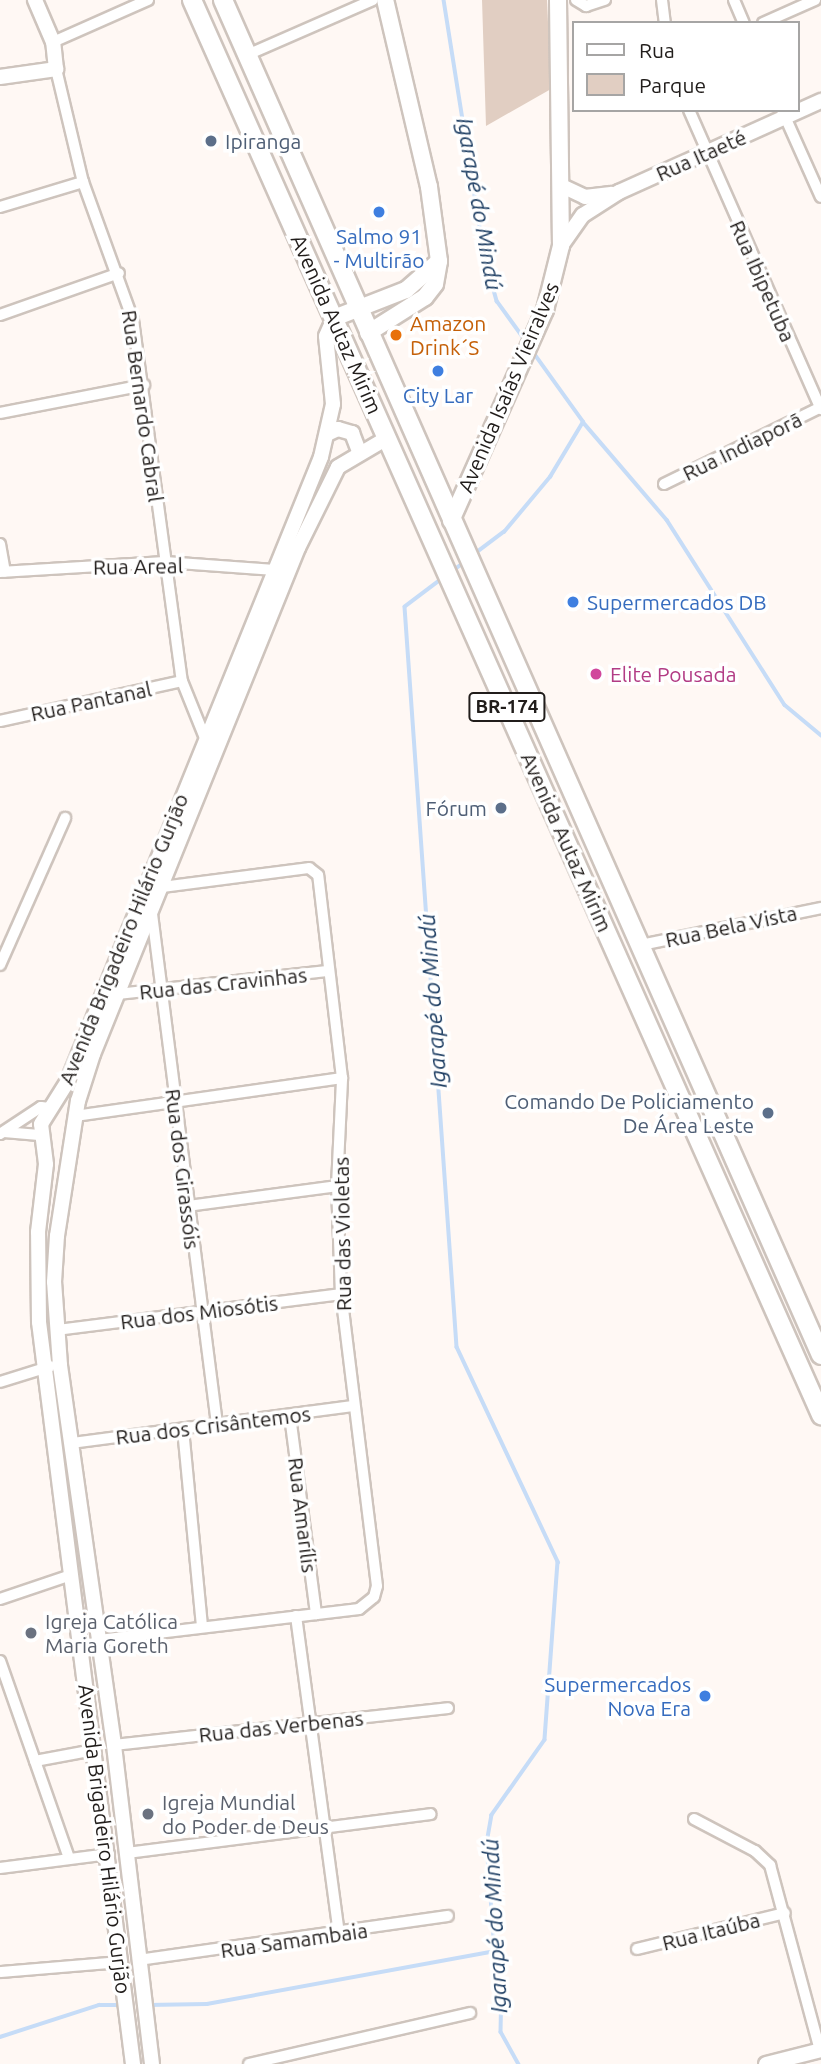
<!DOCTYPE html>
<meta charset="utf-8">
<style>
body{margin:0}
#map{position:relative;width:821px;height:2064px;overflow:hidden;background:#fff8f4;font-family:Ubuntu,sans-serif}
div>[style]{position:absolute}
.green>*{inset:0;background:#e1cec2}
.stream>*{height:3.5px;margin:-1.75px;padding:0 1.75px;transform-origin:1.75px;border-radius:1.75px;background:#c6dcf7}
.roads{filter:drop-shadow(2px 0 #cec4bd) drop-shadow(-2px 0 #cec4bd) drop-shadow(0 2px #cec4bd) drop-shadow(0 -2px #cec4bd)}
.minor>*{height:10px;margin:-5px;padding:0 5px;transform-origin:5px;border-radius:5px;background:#fff}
.tertiary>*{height:14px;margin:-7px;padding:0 7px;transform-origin:7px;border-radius:7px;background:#fff}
.secondary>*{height:16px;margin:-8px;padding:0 8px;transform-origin:8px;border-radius:8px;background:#fff}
.primary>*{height:18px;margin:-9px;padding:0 9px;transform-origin:9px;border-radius:9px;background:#fff}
.dots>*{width:19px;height:19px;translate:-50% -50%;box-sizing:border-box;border:4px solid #fff;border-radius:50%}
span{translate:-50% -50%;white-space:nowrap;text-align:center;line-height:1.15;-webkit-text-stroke:7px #fff;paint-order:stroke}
.shield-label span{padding:2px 5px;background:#fff;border:2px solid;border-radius:5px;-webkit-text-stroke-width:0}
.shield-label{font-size:19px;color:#211d1b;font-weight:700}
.service-label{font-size:21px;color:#4e5e75}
.left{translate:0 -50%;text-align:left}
.right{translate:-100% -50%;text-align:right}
.street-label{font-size:21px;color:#211d1b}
.shop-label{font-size:21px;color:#366cbe}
.food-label{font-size:21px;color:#c56008}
.hotel-label{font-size:21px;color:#b23c85}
.worship-label{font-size:21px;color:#5b616d}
.water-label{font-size:23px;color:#1e3e63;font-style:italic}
.legend{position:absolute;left:572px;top:21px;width:228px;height:91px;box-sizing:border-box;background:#fff;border:2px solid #a6a5a4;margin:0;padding:9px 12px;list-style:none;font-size:21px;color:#211d1b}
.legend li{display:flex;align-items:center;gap:14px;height:35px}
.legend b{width:35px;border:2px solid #a6a5a4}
</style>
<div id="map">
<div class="green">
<div style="clip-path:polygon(482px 0,547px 0,551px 89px,486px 126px)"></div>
</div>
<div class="stream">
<div style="left:444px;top:0;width:261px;rotate:81deg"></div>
<div style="left:485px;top:258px;width:45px;rotate:74.4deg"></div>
<div style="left:497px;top:301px;width:49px;rotate:54.1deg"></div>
<div style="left:583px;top:422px;width:129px;rotate:49.4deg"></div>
<div style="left:667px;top:520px;width:219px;rotate:57.5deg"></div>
<div style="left:785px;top:705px;width:47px;rotate:39.8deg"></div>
<div style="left:473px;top:555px;width:39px;rotate:-37deg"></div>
<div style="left:504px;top:532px;width:72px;rotate:-50.1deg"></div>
<div style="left:550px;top:477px;width:64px;rotate:-59deg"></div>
<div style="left:583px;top:422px;width:87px;rotate:-125.7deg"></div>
<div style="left:451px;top:572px;width:17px;rotate:-36deg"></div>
<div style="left:442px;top:579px;width:46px;rotate:142.9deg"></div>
<div style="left:405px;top:607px;width:742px;rotate:85.98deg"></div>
<div style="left:457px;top:1347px;width:238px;rotate:64.8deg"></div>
<div style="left:558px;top:1562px;width:178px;rotate:94.2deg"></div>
<div style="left:545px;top:1740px;width:92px;rotate:125.2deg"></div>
<div style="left:492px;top:1815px;width:29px;rotate:100deg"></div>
<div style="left:487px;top:1844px;width:107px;rotate:85.7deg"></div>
<div style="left:495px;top:1951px;width:34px;rotate:78deg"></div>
<div style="left:502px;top:1984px;width:48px;rotate:91.2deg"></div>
<div style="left:501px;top:2032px;width:37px;rotate:61deg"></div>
<div style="left:147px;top:2005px;width:60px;rotate:-1deg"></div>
<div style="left:207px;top:2004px;width:293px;rotate:-10.4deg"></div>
<div style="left:0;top:2037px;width:104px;rotate:-17.9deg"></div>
<div style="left:99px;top:2005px;width:23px"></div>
</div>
<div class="roads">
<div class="minor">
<div style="left:576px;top:0;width:12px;rotate:31deg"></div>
<div style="left:586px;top:6px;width:20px;rotate:-18deg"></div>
<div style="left:662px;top:0;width:23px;rotate:83deg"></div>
<div style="left:734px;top:0;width:25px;rotate:67deg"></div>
<div style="left:763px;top:23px;width:57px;rotate:-23.9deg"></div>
<div style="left:53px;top:42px;width:104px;rotate:-23.9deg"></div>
<div style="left:247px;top:55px;width:137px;rotate:-23.6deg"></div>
<div style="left:56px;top:69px;width:116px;rotate:76.6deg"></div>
<div style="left:83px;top:182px;width:147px;rotate:70.1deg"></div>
<div style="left:133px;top:320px;width:364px;rotate:82.3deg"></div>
<div style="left:182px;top:681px;width:61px;rotate:68deg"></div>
<div style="left:689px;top:110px;width:327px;rotate:66.2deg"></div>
<div style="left:782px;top:110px;width:95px;rotate:65.9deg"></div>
<div style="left:0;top:207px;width:87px;rotate:-16.8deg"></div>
<div style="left:0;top:315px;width:126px;rotate:-19.4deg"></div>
<div style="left:0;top:413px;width:147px;rotate:-11deg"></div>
<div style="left:664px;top:484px;width:175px;rotate:-26.1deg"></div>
<div style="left:0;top:544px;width:28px;rotate:80deg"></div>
<div style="left:0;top:572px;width:165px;rotate:-3.5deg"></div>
<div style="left:165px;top:562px;width:110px;rotate:4.2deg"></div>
<div style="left:0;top:721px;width:186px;rotate:-12.4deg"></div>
<div style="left:152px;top:914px;width:514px;rotate:82.74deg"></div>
<div style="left:641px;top:945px;width:184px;rotate:-11.6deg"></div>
<div style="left:0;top:965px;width:161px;rotate:-66.1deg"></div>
<div style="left:118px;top:994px;width:210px;rotate:-6.3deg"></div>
<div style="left:75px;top:1116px;width:270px;rotate:-8.1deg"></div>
<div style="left:4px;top:1132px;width:38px;rotate:5deg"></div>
<div style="left:0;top:1134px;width:49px;rotate:-33.4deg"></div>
<div style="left:41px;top:1107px;width:9px;rotate:6deg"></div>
<div style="left:188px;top:1206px;width:150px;rotate:-7.6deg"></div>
<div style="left:57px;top:1330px;width:286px;rotate:-7.2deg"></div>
<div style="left:0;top:1382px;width:53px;rotate:-17.4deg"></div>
<div style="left:290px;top:1416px;width:200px;rotate:82.5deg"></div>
<div style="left:183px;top:1429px;width:198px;rotate:84.5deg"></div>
<div style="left:72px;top:1443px;width:284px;rotate:-7.5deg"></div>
<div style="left:0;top:1599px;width:75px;rotate:-18.7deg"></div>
<div style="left:296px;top:1616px;width:322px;rotate:82.3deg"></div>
<div style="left:99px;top:1640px;width:262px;rotate:-6.8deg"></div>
<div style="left:359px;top:1609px;width:19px;rotate:-39deg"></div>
<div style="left:374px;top:1597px;width:11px;rotate:-75deg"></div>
<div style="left:377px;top:1586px;width:294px;rotate:-97deg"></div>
<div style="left:341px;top:1294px;width:108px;rotate:-92.1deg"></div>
<div style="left:337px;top:1186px;width:108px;rotate:-87.3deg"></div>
<div style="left:342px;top:1078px;width:204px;rotate:-96.7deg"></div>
<div style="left:318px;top:875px;width:11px;rotate:-142deg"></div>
<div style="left:309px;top:868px;width:147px;rotate:172.6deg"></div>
<div style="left:0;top:1661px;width:209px;rotate:70.7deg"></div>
<div style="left:114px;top:1745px;width:336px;rotate:-6.3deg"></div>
<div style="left:35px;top:1761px;width:60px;rotate:-10.6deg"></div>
<div style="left:694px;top:1819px;width:69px;rotate:27.7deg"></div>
<div style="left:755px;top:1851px;width:21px;rotate:43deg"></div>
<div style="left:770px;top:1865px;width:192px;rotate:74.9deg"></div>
<div style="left:127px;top:1853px;width:306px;rotate:-7.3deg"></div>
<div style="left:0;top:1868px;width:110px;rotate:-7.3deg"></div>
<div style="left:637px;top:1949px;width:152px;rotate:-13.7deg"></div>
<div style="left:138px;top:1960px;width:313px;rotate:-8.1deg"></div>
<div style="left:0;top:1972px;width:122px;rotate:-4.7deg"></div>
<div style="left:249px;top:2064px;width:227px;rotate:-13deg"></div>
</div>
<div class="tertiary">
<div style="left:0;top:77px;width:57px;rotate:-8.1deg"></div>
<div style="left:56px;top:69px;width:27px;rotate:-96deg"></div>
<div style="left:53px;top:42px;width:46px;rotate:-113.2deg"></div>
<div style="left:564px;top:187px;width:23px;rotate:25deg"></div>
<div style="left:585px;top:197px;width:26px;rotate:-7deg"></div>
<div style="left:561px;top:246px;width:38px;rotate:-55deg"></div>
<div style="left:583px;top:215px;width:43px;rotate:-32.6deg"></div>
<div style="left:619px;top:192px;width:222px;rotate:-24.3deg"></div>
<div style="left:329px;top:433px;width:10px;rotate:-24deg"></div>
<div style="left:338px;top:429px;width:15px;rotate:16deg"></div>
<div style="left:352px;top:433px;width:19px;rotate:69deg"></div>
<div style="left:133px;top:2064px;width:748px;rotate:-97.22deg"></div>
<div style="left:39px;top:1322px;width:90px;rotate:-90.6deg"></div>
<div style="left:38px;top:1232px;width:68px;rotate:-83.3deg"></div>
<div style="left:46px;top:1164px;width:40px;rotate:-97.1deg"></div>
<div style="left:41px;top:1124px;width:51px;rotate:-57.9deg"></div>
<div style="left:68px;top:1081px;width:673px;rotate:-67.93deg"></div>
<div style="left:321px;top:457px;width:54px;rotate:-77.2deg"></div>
<div style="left:333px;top:404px;width:68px;rotate:-95.9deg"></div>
<div style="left:326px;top:336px;width:20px;rotate:-66deg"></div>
<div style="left:152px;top:2064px;width:321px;rotate:-96.8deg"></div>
<div style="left:114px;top:1745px;width:384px;rotate:-98.1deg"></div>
<div style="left:60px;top:1365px;width:83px;rotate:-94.1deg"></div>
<div style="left:54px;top:1282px;width:46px;rotate:-86.3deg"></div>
<div style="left:57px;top:1236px;width:137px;rotate:-81.2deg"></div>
<div style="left:78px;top:1101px;width:49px;rotate:-72.3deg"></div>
<div style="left:93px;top:1054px;width:546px;rotate:-67.95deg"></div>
<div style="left:298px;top:548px;width:90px;rotate:-63.7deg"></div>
<div style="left:338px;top:467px;width:57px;rotate:-30.6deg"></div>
<div style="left:766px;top:2064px;width:57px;rotate:-14.3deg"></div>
</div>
<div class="secondary">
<div style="left:334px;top:318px;width:77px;rotate:-21.3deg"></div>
<div style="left:406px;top:290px;width:44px;rotate:-41.3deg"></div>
<div style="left:368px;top:333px;width:67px;rotate:-32.3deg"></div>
<div style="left:425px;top:297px;width:16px;rotate:-52deg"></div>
<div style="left:435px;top:284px;width:23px;rotate:-80deg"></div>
<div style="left:439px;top:261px;width:75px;rotate:-97.7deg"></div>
<div style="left:429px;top:187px;width:192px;rotate:-103.2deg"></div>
<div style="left:451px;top:521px;width:231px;rotate:-66deg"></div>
<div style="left:545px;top:310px;width:66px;rotate:-76deg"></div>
<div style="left:561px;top:246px;width:246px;rotate:-90.7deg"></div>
</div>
<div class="primary">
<div style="left:192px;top:0;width:1549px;rotate:66.03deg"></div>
<div style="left:223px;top:0;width:1481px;rotate:66.19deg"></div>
</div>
</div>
<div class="dots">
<div style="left:211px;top:141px;background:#5c6f8a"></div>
<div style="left:379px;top:212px;background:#3f7fe0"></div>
<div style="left:396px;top:335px;background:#e8710a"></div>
<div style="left:438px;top:371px;background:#3f7fe0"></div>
<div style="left:573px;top:602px;background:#3f7fe0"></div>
<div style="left:596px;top:674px;background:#d1479c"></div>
<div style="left:501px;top:808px;background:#5c6f8a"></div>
<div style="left:768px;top:1113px;background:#5c6f8a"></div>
<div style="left:31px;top:1633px;background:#6b7280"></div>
<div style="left:705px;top:1696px;background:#3f7fe0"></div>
<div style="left:148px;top:1814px;background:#6b7280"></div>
</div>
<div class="shield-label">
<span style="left:507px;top:707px">BR-174</span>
</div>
<div class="service-label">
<span class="left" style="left:225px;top:141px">Ipiranga</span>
<span class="right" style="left:487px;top:808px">Fórum</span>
<span class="right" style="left:754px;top:1113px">Comando De Policiamento<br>De Área Leste</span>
</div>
<div class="street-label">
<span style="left:701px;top:155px;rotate:-24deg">Rua Itaeté</span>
<span style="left:763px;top:281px;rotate:66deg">Rua Ibipetuba</span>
<span style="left:337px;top:324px;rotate:66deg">Avenida Autaz Mirim</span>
<span style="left:508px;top:387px;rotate:-67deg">Avenida Isaías Vieiralves</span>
<span style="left:143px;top:406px;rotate:82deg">Rua Bernardo Cabral</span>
<span style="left:742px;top:446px;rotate:-26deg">Rua Indiaporã</span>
<span style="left:138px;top:566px;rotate:-1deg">Rua Areal</span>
<span style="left:91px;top:701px;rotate:-12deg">Rua Pantanal</span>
<span style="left:567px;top:842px;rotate:66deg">Avenida Autaz Mirim</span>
<span style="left:731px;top:926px;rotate:-12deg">Rua Bela Vista</span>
<span style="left:123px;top:939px;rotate:-68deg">Avenida Brigadeiro Hilário Gurjão</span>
<span style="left:223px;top:983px;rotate:-6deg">Rua das Cravinhas</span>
<span style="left:183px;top:1169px;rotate:83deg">Rua dos Girassóis</span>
<span style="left:342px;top:1234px;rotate:-91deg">Rua das Violetas</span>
<span style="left:199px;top:1312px;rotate:-7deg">Rua dos Miosótis</span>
<span style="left:213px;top:1425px;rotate:-7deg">Rua dos Crisântemos</span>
<span style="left:303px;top:1515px;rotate:83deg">Rua Amarílis</span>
<span style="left:281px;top:1726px;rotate:-6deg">Rua das Verbenas</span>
<span style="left:105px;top:1839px;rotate:83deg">Avenida Brigadeiro Hilário Gurjão</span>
<span style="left:711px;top:1931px;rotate:-14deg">Rua Itaúba</span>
<span style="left:294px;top:1940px;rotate:-8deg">Rua Samambaia</span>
</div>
<div class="shop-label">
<span style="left:379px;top:248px">Salmo 91<br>- Multirão</span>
<span style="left:438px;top:395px">City Lar</span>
<span class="left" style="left:587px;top:602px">Supermercados DB</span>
<span class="right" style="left:691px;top:1696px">Supermercados<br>Nova Era</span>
</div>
<div class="food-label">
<span class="left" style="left:410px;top:335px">Amazon<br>Drink´S</span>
</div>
<div class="hotel-label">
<span class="left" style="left:610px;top:674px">Elite Pousada</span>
</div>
<div class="worship-label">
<span class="left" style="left:45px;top:1633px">Igreja Católica<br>Maria Goreth</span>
<span class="left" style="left:162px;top:1814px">Igreja Mundial<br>do Poder de Deus</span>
</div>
<div class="water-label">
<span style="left:479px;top:204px;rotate:80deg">Igarapé do Mindú</span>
<span style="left:433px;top:1001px;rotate:-94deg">Igarapé do Mindú</span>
<span style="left:495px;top:1926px;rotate:-93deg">Igarapé do Mindú</span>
</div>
<ul class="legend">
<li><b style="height:9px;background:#fff"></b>Rua</li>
<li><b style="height:19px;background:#e1cec2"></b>Parque</li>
</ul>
</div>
